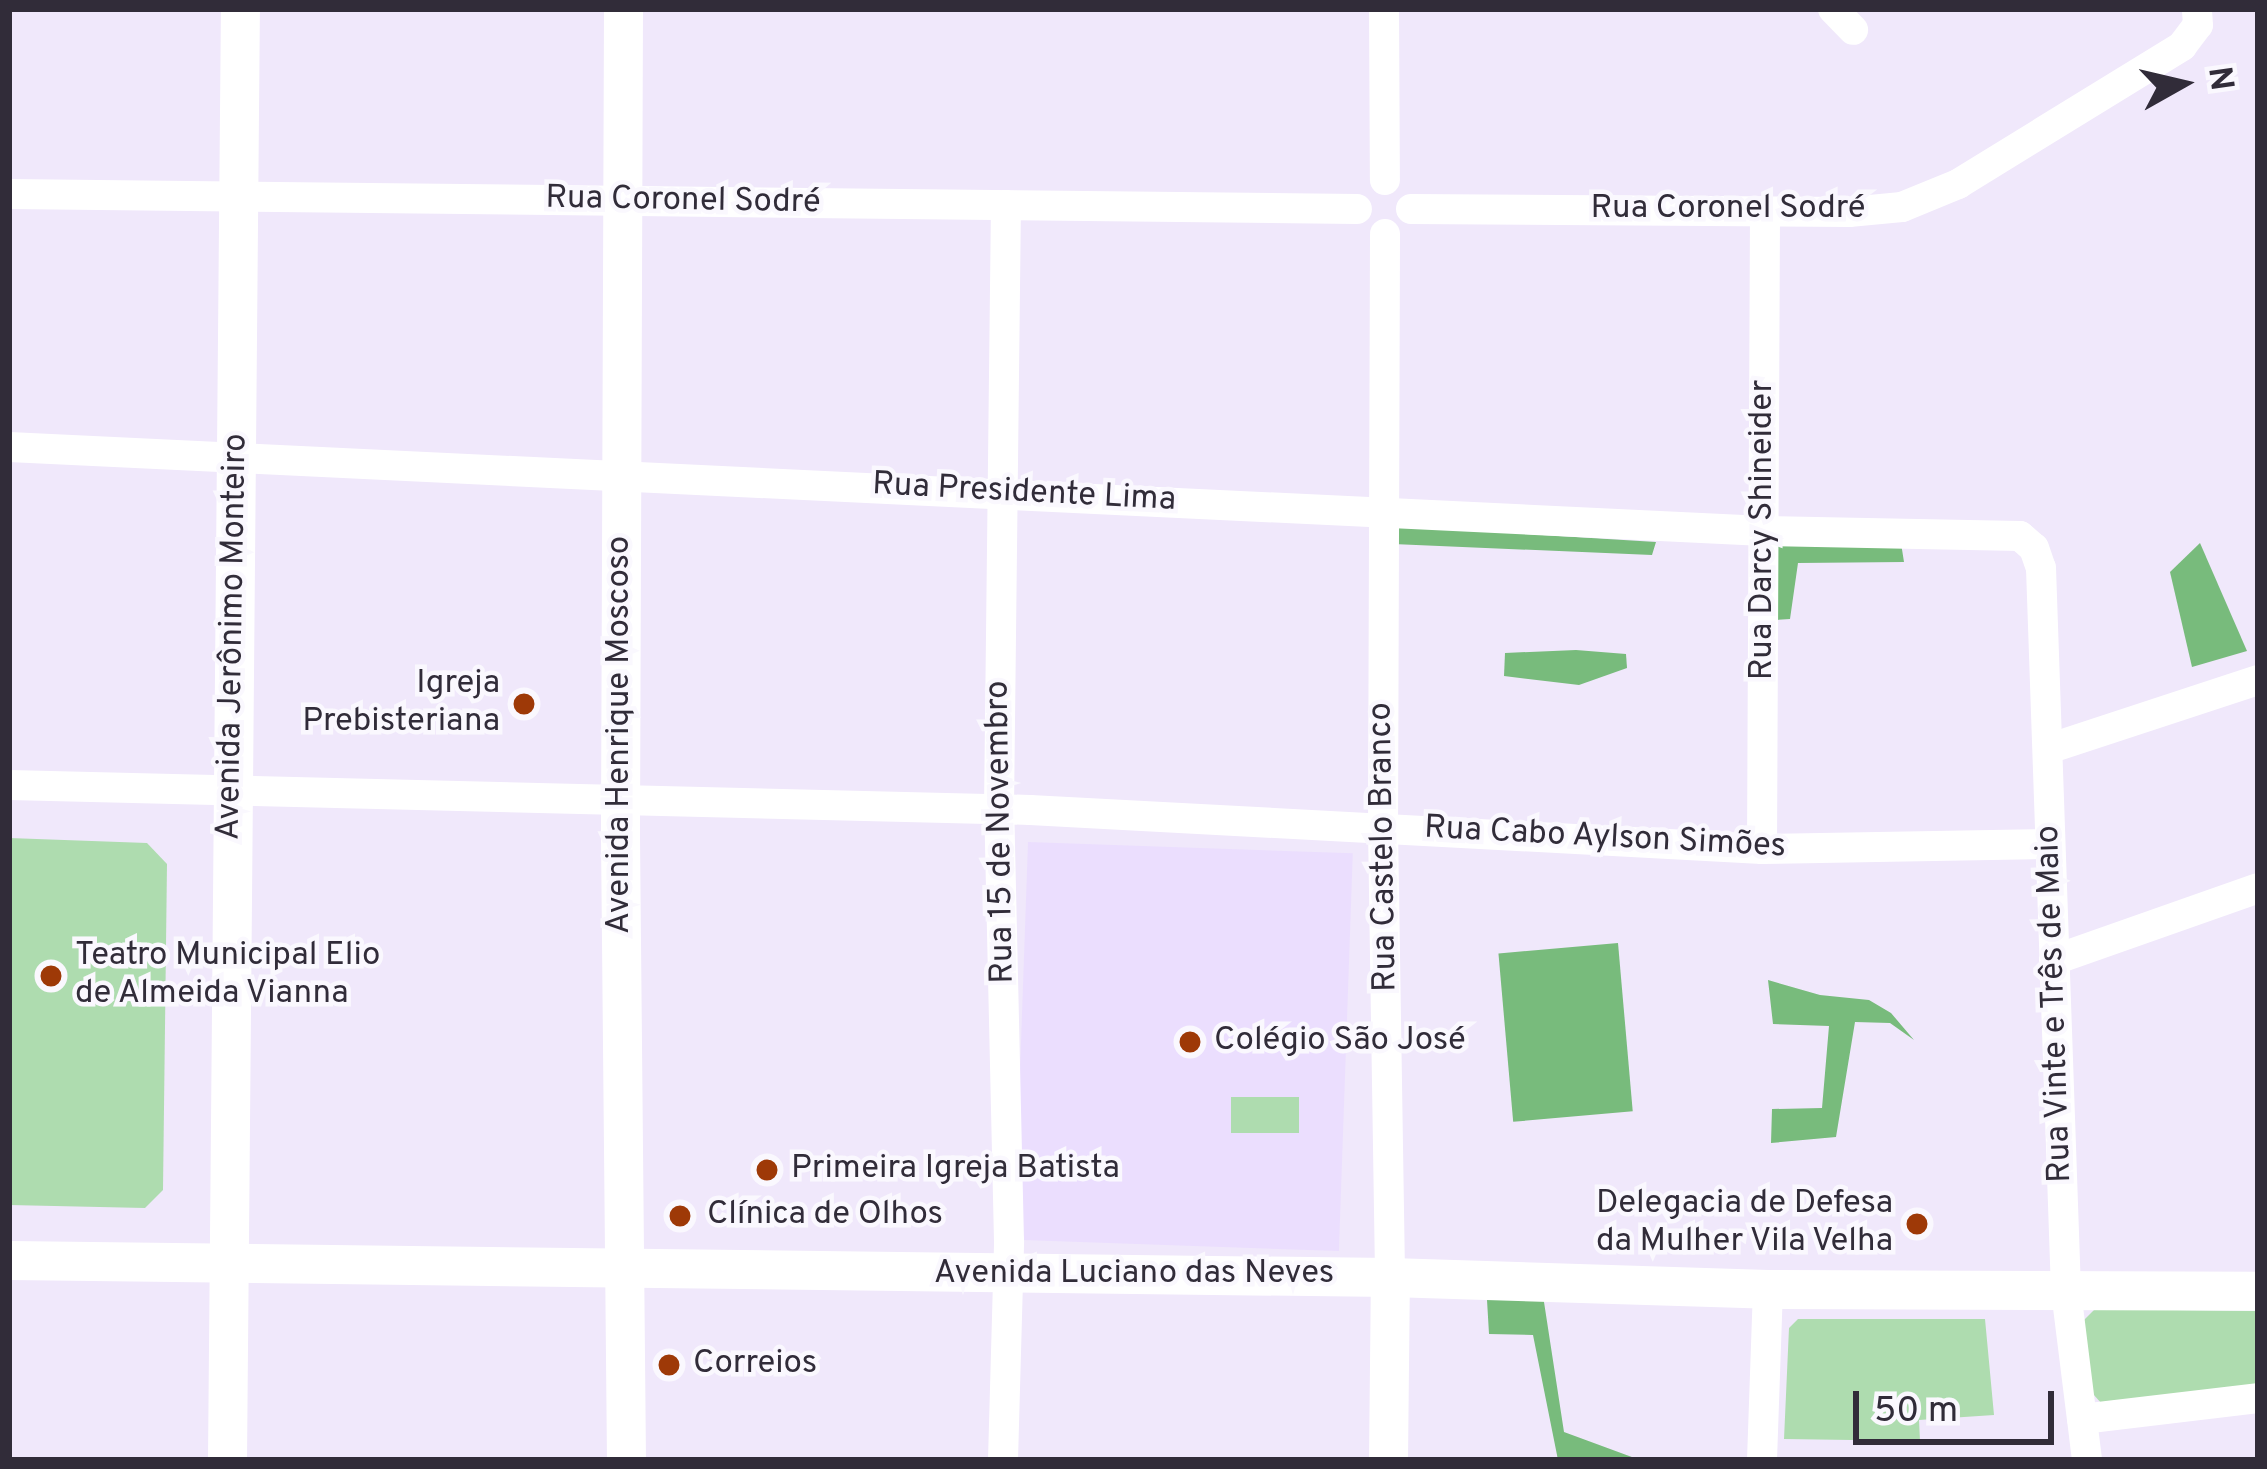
<!DOCTYPE html>
<meta charset="utf-8">
<style>
body{margin:0}
#map{position:relative;width:2267px;height:1469px;overflow:hidden;background:#f0e8fb;font-family:Overpass,sans-serif}
div>[style]{position:absolute}
.built>*{inset:0;background:#ebdefe;transform-origin:0 0}
.green>*{inset:0;background:#aedcaf;transform-origin:0 0}
.forest>*{inset:0;background:#78bb7c;transform-origin:0 0}
.minor>*{height:30px;margin:-15px;padding:0 15px;transform-origin:15px;border-radius:15px;background:#fff}
.major>*{height:39px;margin:-19.5px;padding:0 19.5px;transform-origin:19.5px;border-radius:19.5px;background:#fff}
.dots>*{width:33px;height:33px;translate:-50% -50%;box-sizing:border-box;border:6px solid #faf8fe;border-radius:50%}
span{translate:-50% -50%;white-space:nowrap;text-align:center;line-height:1.15;-webkit-text-stroke:9px #faf8fe;paint-order:stroke}
.street-label{font-size:33px;color:#312c39}
.poi-label{font-size:33px;color:#312c39}
.right{translate:-100% -50%;text-align:right}
.left{translate:0 -50%;text-align:left}
.frame{position:absolute;inset:0;border:12px solid #312c39;pointer-events:none}
.north{position:absolute;left:2123px;top:24px;width:120px;height:120px;-webkit-text-stroke:9px #faf8fe;paint-order:stroke;rotate:82deg;font-size:33px;font-weight:700;line-height:48px;text-align:center;color:#312c39}
.north::after{content:'';display:block;margin:auto;width:42px;height:54px;background:#312c39;clip-path:polygon(50% 0,100% 100%,50% 72%,0 100%)}
.scale{position:absolute;left:1853px;top:1391px;width:201px;height:54px;box-sizing:border-box;border:6px solid #312c39;border-top:0;padding-left:15px;font-size:36px;line-height:42px;white-space:nowrap;color:#312c39;-webkit-text-stroke:9px #faf8fe;paint-order:stroke}
</style>
<div id="map">
<div class="built">
<div style="left:1028px;top:842px;width:325px;height:398px;rotate:2deg"></div>
</div>
<div class="green">
<div style="clip-path:polygon(9px 838px,147px 843px,167px 864px,163px 1190px,145px 1208px,9px 1205px)"></div>
<div style="left:1231px;top:1097px;width:68px;height:36px"></div>
<div style="clip-path:polygon(2095px 1309px,2258px 1311px,2258px 1389px,2102px 1404px,2093px 1394px,2084px 1320px)"></div>
<div style="clip-path:polygon(1798px 1319px,1985px 1319px,1994px 1415px,1919px 1420px,1920px 1441px,1784px 1439px,1789px 1328px)"></div>
</div>
<div class="forest">
<div style="clip-path:polygon(1393px 522px,1526px 534px,1656px 542px,1652px 555px,1393px 544px)"></div>
<div style="clip-path:polygon(1775px 541px,1901px 543px,1904px 562px,1798px 563px,1790px 619px,1774px 620px)"></div>
<div style="clip-path:polygon(2200px 543px,2247px 651px,2192px 667px,2170px 572px)"></div>
<div style="clip-path:polygon(1576px 650px,1626px 654px,1627px 668px,1579px 685px,1504px 676px,1505px 653px)"></div>
<div style="left:1618px;top:943px;width:169px;height:120px;rotate:85deg"></div>
<div style="clip-path:polygon(1768px 980px,1820px 995px,1869px 1000px,1891px 1013px,1914px 1040px,1890px 1023px,1855px 1022px,1836px 1137px,1771px 1143px,1772px 1109px,1822px 1108px,1829px 1026px,1773px 1024px)"></div>
<div style="clip-path:polygon(1542px 1289px,1564px 1432px,1640px 1460px,1558px 1460px,1533px 1335px,1489px 1334px,1487px 1300px)"></div>
</div>
<div class="minor">
<div style="left:1384px;top:9px;width:171px;rotate:89.7deg"></div>
<div style="left:1833px;top:9px;width:29px;rotate:46deg"></div>
<div style="left:9px;top:194px;width:1348px;rotate:0.64deg"></div>
<div style="left:1411px;top:209px;width:438px;rotate:0.4deg"></div>
<div style="left:1849px;top:212px;width:53px;rotate:-5.4deg"></div>
<div style="left:1902px;top:207px;width:61px;rotate:-22.3deg"></div>
<div style="left:1958px;top:184px;width:263px;rotate:-31.6deg"></div>
<div style="left:2182px;top:46px;width:26px;rotate:-53deg"></div>
<div style="left:2198px;top:25px;width:16px;rotate:-94deg"></div>
<div style="left:1385px;top:234px;width:594px;rotate:90.19deg"></div>
<div style="left:1383px;top:828px;width:449px;rotate:89.1deg"></div>
<div style="left:9px;top:447px;width:1757px;rotate:2.74deg"></div>
<div style="left:1764px;top:531px;width:256px;rotate:1.1deg"></div>
<div style="left:2020px;top:536px;width:18px;rotate:41deg"></div>
<div style="left:2034px;top:548px;width:21px;rotate:71deg"></div>
<div style="left:2041px;top:568px;width:723px;rotate:88.02deg"></div>
<div style="left:2066px;top:1291px;width:170px;rotate:82.9deg"></div>
<div style="left:2048px;top:749px;width:221px;rotate:-18.2deg"></div>
<div style="left:9px;top:785px;width:1021px;rotate:1.4deg"></div>
<div style="left:1030px;top:810px;width:733px;rotate:3.05deg"></div>
<div style="left:1762px;top:849px;width:288px;rotate:-1deg"></div>
<div style="left:1762px;top:849px;width:638px;rotate:-89.73deg"></div>
<div style="left:2054px;top:960px;width:216px;rotate:-19.4deg"></div>
<div style="left:2082px;top:1419px;width:177px;rotate:-6.8deg"></div>
<div style="left:1003px;top:1460px;width:219px;rotate:-88.4deg"></div>
<div style="left:1009px;top:1241px;width:432px;rotate:-91.3deg"></div>
<div style="left:999px;top:809px;width:604px;rotate:-89.34deg"></div>
<div style="left:1762px;top:1460px;width:171px;rotate:-88deg"></div>
</div>
<div class="major">
<div style="left:623px;top:9px;width:827px;rotate:90.21deg"></div>
<div style="left:620px;top:836px;width:624px;rotate:89.45deg"></div>
<div style="left:9px;top:1260px;width:1381px;rotate:0.71deg"></div>
<div style="left:1390px;top:1277px;width:378px;rotate:1.8deg"></div>
<div style="left:1768px;top:1289px;width:490px;rotate:0.2deg"></div>
<div style="left:227px;top:1460px;width:1451px;rotate:-89.49deg"></div>
<div style="left:1388px;top:1460px;width:183px;rotate:-89.4deg"></div>
</div>
<div class="dots">
<div style="left:524px;top:704px;background:#9e3907"></div>
<div style="left:51px;top:976px;background:#9e3907"></div>
<div style="left:1190px;top:1042px;background:#9e3907"></div>
<div style="left:767px;top:1170px;background:#9e3907"></div>
<div style="left:680px;top:1216px;background:#9e3907"></div>
<div style="left:1917px;top:1224px;background:#9e3907"></div>
<div style="left:669px;top:1365px;background:#9e3907"></div>
</div>
<div class="street-label">
<span style="left:683px;top:202px;rotate:1deg">Rua Coronel Sodré</span>
<span style="left:1728px;top:210px">Rua Coronel Sodré</span>
<span style="left:1024px;top:494px;rotate:3deg">Rua Presidente Lima</span>
<span style="left:1764px;top:530px;rotate:-90deg">Rua Darcy Shineider</span>
<span style="left:234px;top:637px;rotate:-89deg">Avenida Jerônimo Monteiro</span>
<span style="left:621px;top:735px;rotate:-90deg">Avenida Henrique Moscoso</span>
<span style="left:1002px;top:832px;rotate:-91deg">Rua 15 de Novembro</span>
<span style="left:1605px;top:839px;rotate:3deg">Rua Cabo Aylson Simões</span>
<span style="left:1385px;top:847px;rotate:-91deg">Rua Castelo Branco</span>
<span style="left:2056px;top:1004px;rotate:-92deg">Rua Vinte e Três de Maio</span>
<span style="left:1134px;top:1275px">Avenida Luciano das Neves</span>
</div>
<div class="poi-label">
<span class="right" style="left:500px;top:704px">Igreja<br>Prebisteriana</span>
<span class="left" style="left:75px;top:976px">Teatro Municipal Elio<br>de Almeida Vianna</span>
<span class="left" style="left:1214px;top:1042px">Colégio São José</span>
<span class="left" style="left:791px;top:1170px">Primeira Igreja Batista</span>
<span class="right" style="left:1893px;top:1224px">Delegacia de Defesa<br>da Mulher Vila Velha</span>
<span class="left" style="left:707px;top:1216px">Clínica de Olhos</span>
<span class="left" style="left:693px;top:1365px">Correios</span>
</div>
<div class="frame"></div>
<div class="north">N</div>
<div class="scale">50 m</div>
</div>
